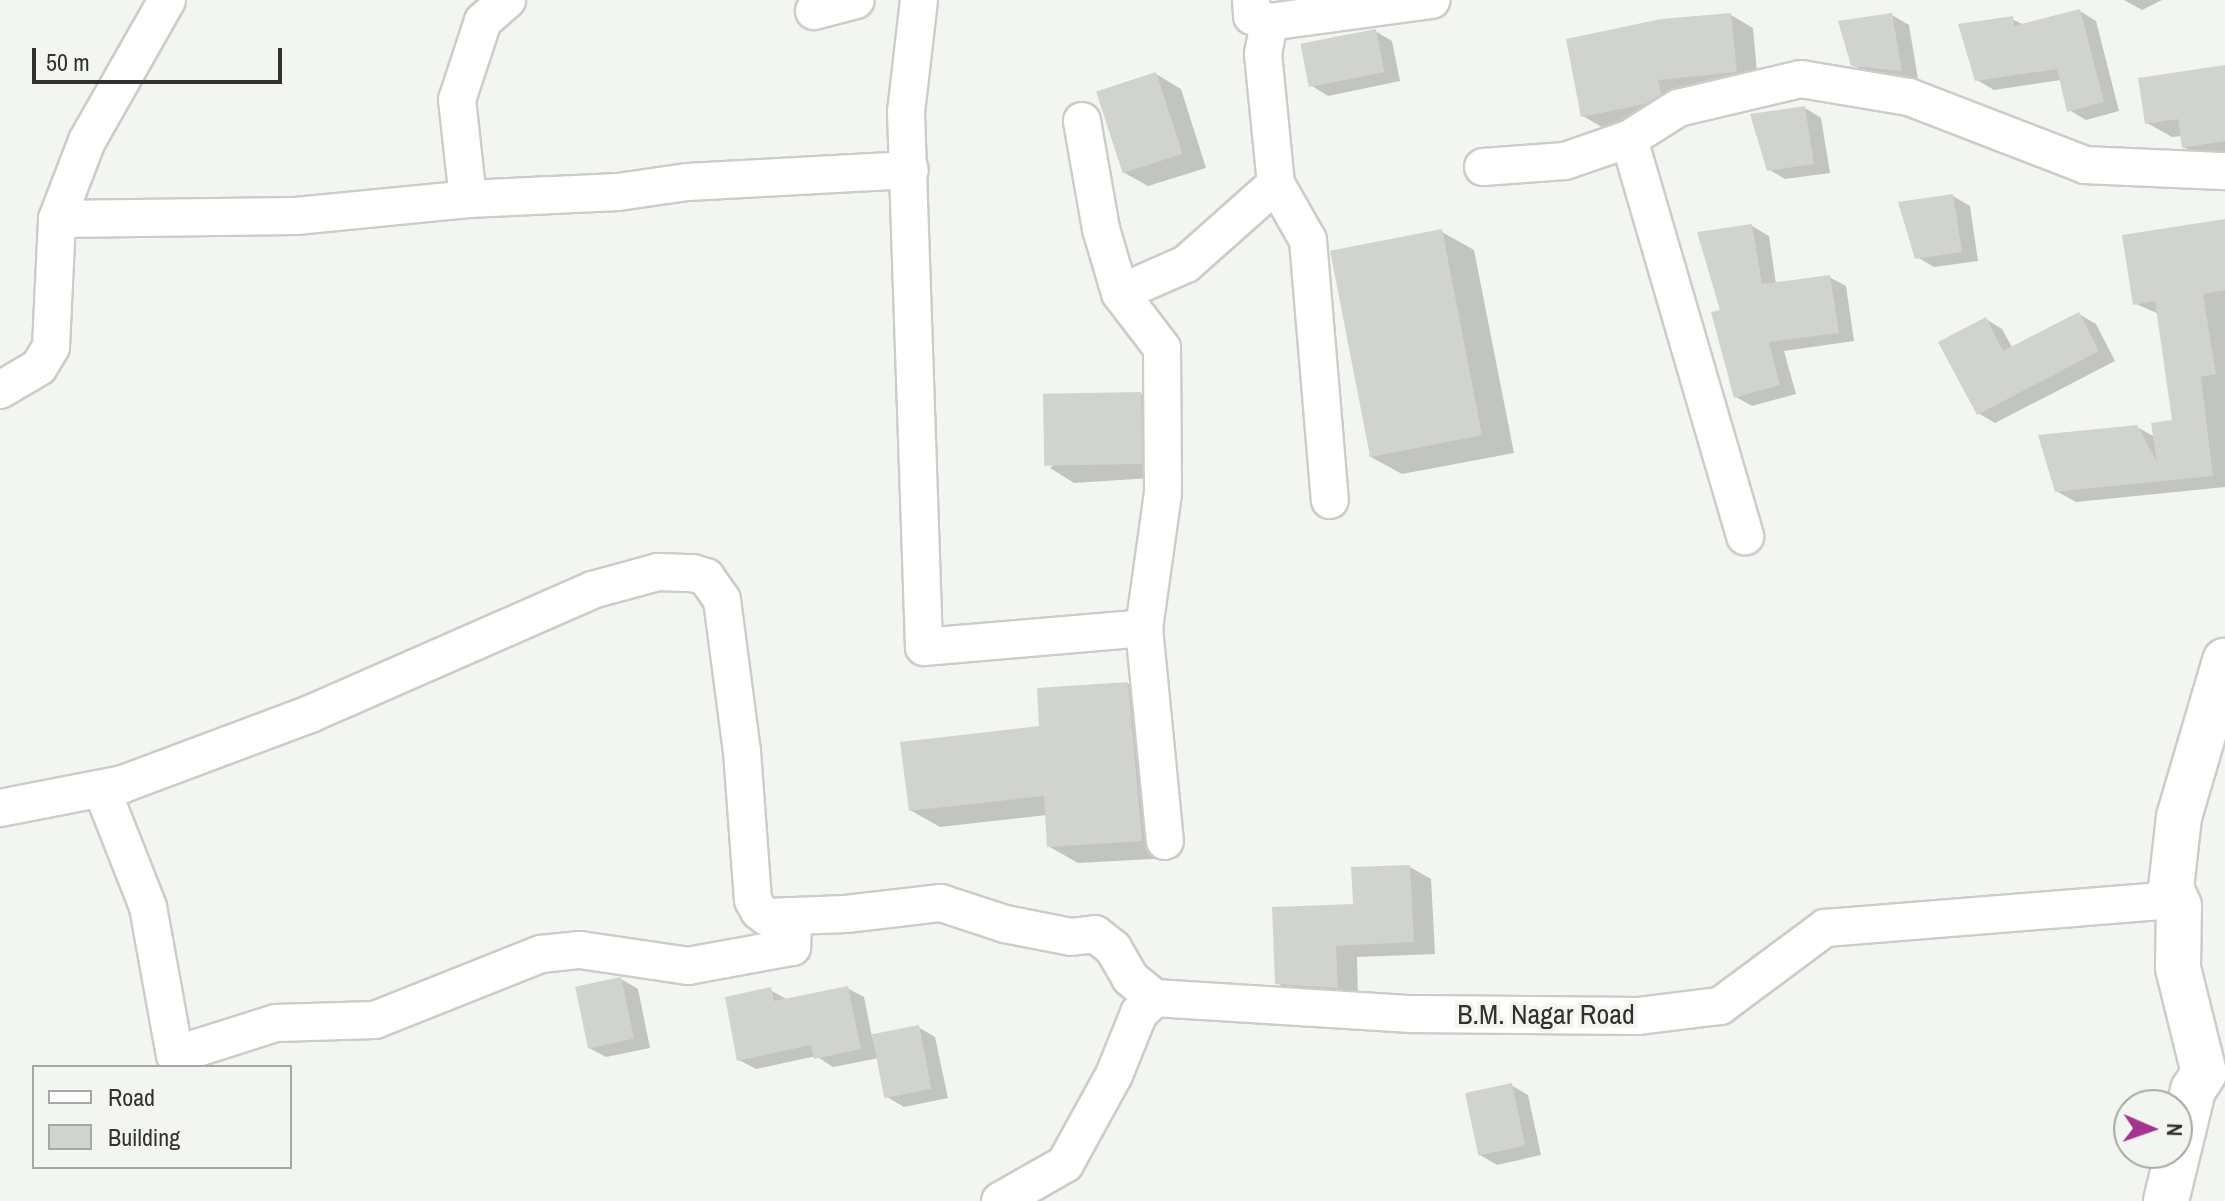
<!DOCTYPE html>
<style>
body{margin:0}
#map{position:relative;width:2225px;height:1201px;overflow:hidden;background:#f3f6f0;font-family:"Archivo Narrow",sans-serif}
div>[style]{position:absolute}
.shadow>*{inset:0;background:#0003}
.building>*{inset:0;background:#d1d3ce;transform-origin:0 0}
.roads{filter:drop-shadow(2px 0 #cbcdc8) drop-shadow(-2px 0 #cbcdc8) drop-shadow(0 2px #cbcdc8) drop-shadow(0 -2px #cbcdc8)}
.street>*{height:36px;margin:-18px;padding:0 18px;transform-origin:18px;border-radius:18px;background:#fff}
.secondary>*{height:44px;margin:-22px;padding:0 22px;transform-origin:22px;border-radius:22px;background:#fff}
span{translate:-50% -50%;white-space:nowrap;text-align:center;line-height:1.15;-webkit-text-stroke:8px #f3f6f0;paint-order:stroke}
.street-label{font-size:28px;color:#313230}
.legend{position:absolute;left:32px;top:1065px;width:260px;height:104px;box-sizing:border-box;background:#f3f6f0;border:2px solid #a5a8a3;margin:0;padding:10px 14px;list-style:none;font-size:24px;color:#313230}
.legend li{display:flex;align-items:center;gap:16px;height:40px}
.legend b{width:40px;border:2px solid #a5a8a3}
.north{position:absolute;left:2113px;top:1089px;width:80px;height:80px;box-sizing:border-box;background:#f3f6f0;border:2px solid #a5a8a3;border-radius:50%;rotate:92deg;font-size:22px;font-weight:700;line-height:32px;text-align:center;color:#313230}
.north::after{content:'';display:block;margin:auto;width:28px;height:36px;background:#a53491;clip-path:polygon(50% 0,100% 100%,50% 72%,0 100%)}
.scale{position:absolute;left:32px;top:48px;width:250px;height:36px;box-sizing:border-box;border:4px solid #313230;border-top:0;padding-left:10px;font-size:24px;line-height:28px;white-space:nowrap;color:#313230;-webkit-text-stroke:6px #f3f6f0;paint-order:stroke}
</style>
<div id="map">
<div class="shadow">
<div style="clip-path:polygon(2124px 0,2162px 0,2142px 10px)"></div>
<div style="clip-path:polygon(2080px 11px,2096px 21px,2119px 111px,2086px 120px,2069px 110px,2061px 80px,1994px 90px,1977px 80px,2012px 19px,2024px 25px)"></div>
<div style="clip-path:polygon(1731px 15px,1753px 28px,1758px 84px,1605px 129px,1583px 116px)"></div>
<div style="clip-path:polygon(1892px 15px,1909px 25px,1918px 79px,1870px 75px,1853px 65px)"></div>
<div style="clip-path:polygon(1375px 31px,1392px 41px,1400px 81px,1328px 96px,1312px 86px)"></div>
<div style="clip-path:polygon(2225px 68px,2225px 159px,2209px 161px,2184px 147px,2183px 136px,2172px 137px,2147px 123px)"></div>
<div style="clip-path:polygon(1156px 74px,1181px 89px,1206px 168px,1148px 186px,1123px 172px)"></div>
<div style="clip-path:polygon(1805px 108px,1821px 118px,1830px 173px,1785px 179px,1768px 169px)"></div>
<div style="clip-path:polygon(1953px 196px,1970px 206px,1978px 261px,1934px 267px,1917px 257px)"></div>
<div style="clip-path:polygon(2225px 221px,2225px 487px,2076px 502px,2056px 491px,2137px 427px,2155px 437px,2174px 422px,2159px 314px,2134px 303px)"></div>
<div style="clip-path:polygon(1752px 226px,1769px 236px,1776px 284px,1829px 277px,1846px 286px,1854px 341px,1784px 351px,1796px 394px,1752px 406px,1736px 397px,1723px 311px)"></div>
<div style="clip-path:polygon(1442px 232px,1474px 250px,1514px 453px,1402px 474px,1369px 456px)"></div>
<div style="clip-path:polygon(2079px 314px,2096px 324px,2115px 361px,1995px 423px,1978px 413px,1986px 319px,2002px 329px,2013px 349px)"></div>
<div style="clip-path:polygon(1141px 394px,1166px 409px,1166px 477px,1074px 483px,1050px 468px)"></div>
<div style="clip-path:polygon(1128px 684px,1157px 701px,1171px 858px,1078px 863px,1048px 846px,1047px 815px,940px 827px,910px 810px,1042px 728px)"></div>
<div style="clip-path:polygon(1410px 867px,1431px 879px,1435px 954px,1357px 957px,1358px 999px,1298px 996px,1277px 983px,1355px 906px)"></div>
<div style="clip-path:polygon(621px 979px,638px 989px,650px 1048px,606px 1057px,589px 1048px)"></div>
<div style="clip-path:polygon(847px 988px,864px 997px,872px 1037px,918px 1027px,935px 1037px,948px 1098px,904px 1107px,887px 1097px,879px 1058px,833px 1067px,816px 1056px,756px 1069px,739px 1060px,770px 990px,788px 1000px)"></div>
<div style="clip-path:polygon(1511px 1085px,1528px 1095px,1541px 1155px,1497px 1165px,1480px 1155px)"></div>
</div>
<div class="building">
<div style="clip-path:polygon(2080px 9px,2104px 102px,2067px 112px,2057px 69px,1975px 81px,1958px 24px,2013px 16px,2014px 26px)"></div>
<div style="clip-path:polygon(1731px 13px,1737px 72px,1658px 80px,1661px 94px,1645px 104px,1581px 117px,1566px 39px,1661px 19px)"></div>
<div style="clip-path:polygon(1892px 13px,1902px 71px,1851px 66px,1838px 21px)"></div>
<div style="left:1376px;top:29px;width:44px;height:77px;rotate:79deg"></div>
<div style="clip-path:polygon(2225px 65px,2225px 141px,2182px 148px,2178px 119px,2145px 124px,2138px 78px)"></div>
<div style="left:1156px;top:72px;width:86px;height:63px;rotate:72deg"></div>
<div style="clip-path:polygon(1805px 106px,1814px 164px,1767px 171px,1750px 114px)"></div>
<div style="clip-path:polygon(1953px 194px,1962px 252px,1915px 259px,1898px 202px)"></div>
<div style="clip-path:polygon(2225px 219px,2225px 290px,2203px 294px,2216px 374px,2201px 377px,2213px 476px,2055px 492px,2038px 435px,2137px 425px,2157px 462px,2151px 423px,2172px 420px,2155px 301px,2133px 305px,2122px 235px)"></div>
<div style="clip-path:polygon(1752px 224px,1762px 284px,1830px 275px,1839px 333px,1769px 342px,1780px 385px,1734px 398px,1711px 312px,1720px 310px,1697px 232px)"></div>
<div style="left:1442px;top:229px;width:210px;height:114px;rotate:79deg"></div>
<div style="clip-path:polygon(2079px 312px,2099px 351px,1977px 415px,1938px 342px,1986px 317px,2003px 351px)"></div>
<div style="left:1141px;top:392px;width:72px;height:98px;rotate:89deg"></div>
<div style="clip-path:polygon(1128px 682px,1142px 841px,1047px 847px,1044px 796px,909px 811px,900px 742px,1039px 726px,1037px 688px)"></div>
<div style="clip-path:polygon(1410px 865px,1414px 942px,1336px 946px,1338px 988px,1275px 984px,1272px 907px,1353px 904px,1351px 867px)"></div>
<div style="left:621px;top:977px;width:63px;height:47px;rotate:78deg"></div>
<div style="clip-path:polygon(848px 986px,861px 1049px,814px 1059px,811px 1045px,737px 1061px,725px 997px,771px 987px,774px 1001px)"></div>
<div style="left:919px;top:1025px;width:65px;height:48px;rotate:79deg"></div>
<div style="left:1512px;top:1083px;width:64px;height:48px;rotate:78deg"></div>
</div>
<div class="roads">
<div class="street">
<div style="left:919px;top:0;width:113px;rotate:96.6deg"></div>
<div style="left:906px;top:112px;width:535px;rotate:88.07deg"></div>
<div style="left:924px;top:647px;width:221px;rotate:-4.9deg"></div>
<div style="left:1251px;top:0;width:16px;rotate:86deg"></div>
<div style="left:1252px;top:16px;width:18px;rotate:19deg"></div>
<div style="left:1269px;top:22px;width:164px;rotate:-7.7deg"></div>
<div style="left:814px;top:11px;width:43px;rotate:-14.7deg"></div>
<div style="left:1082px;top:121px;width:110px;rotate:80deg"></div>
<div style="left:1101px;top:229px;width:67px;rotate:73.5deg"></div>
<div style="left:1120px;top:293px;width:69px;rotate:52.6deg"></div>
<div style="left:1162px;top:348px;width:145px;rotate:89.6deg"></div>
<div style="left:1163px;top:493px;width:136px;rotate:98deg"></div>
<div style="left:1144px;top:628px;width:214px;rotate:84.4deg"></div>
<div style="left:1629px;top:139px;width:414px;rotate:73.7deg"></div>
<div style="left:1483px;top:167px;width:82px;rotate:-4.2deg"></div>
<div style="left:1565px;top:161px;width:68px;rotate:-19deg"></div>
<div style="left:1629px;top:139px;width:58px;rotate:-32.3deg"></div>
<div style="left:1678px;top:108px;width:126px;rotate:-13.3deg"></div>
<div style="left:1801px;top:79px;width:109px;rotate:9.5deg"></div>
<div style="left:1909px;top:97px;width:189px;rotate:21.1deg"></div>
<div style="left:2085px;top:165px;width:140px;rotate:2.5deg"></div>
<div style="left:1276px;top:184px;width:64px;rotate:60.3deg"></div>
<div style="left:1308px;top:240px;width:261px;rotate:85.2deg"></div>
<div style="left:468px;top:199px;width:100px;rotate:-96.3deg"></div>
<div style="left:457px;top:100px;width:83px;rotate:-71.8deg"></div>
<div style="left:483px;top:21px;width:32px;rotate:-41deg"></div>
<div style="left:57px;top:219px;width:84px;rotate:-69deg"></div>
<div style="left:87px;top:141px;width:162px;rotate:-60.4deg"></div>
<div style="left:1120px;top:293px;width:72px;rotate:-23.7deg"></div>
<div style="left:1186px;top:264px;width:120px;rotate:-41.6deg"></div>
<div style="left:1276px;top:184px;width:131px;rotate:-95.7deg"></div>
<div style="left:1263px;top:54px;width:33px;rotate:-79deg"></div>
<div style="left:0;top:390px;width:45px;rotate:-30.5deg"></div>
<div style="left:39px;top:367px;width:23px;rotate:-59deg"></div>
<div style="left:51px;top:347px;width:128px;rotate:-87.3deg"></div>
<div style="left:57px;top:219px;width:239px;rotate:-0.7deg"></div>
<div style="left:296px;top:216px;width:173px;rotate:-5.6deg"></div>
<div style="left:468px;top:199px;width:150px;rotate:-2.7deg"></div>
<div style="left:618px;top:192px;width:70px;rotate:-8.2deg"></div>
<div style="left:687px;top:182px;width:223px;rotate:-3.1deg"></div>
<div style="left:102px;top:790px;width:126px;rotate:68.5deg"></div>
<div style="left:148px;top:907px;width:150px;rotate:79.7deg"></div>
<div style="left:175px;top:1055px;width:106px;rotate:-17.6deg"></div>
<div style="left:276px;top:1023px;width:99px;rotate:-1.7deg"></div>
<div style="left:375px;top:1020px;width:179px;rotate:-21.7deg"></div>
<div style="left:541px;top:954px;width:39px;rotate:-6deg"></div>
<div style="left:580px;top:950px;width:109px;rotate:8.4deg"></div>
<div style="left:688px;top:966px;width:106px;rotate:-10.4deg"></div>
<div style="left:792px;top:947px;width:31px;rotate:-88deg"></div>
<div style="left:0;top:808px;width:125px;rotate:-11deg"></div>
<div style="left:123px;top:784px;width:200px;rotate:-20.5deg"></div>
<div style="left:310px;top:714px;width:308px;rotate:-23.7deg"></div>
<div style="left:592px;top:590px;width:68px;rotate:-15.3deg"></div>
<div style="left:658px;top:572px;width:35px;rotate:2deg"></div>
<div style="left:693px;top:573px;width:14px;rotate:17deg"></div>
<div style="left:706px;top:577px;width:28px;rotate:55deg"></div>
<div style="left:722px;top:600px;width:152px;rotate:82.5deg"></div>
<div style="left:742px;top:751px;width:149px;rotate:85.8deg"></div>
<div style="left:753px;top:900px;width:13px;rotate:61deg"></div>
<div style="left:759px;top:911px;width:10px;rotate:37deg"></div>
<div style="left:767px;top:917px;width:79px;rotate:-2.2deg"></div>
<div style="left:846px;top:914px;width:96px;rotate:-6.6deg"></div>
<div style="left:941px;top:903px;width:67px;rotate:18.2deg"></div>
<div style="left:1005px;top:924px;width:67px;rotate:11.1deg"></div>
<div style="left:1071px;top:937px;width:24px;rotate:-7deg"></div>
<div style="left:1095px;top:934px;width:23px;rotate:38deg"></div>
<div style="left:1113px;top:948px;width:34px;rotate:60deg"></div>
<div style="left:1130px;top:978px;width:32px;rotate:39deg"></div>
<div style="left:1000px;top:1201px;width:75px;rotate:-29.6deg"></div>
<div style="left:1065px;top:1164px;width:102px;rotate:-61.2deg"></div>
<div style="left:1114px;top:1075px;width:67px;rotate:-68deg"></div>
<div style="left:1139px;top:1013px;width:22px;rotate:-43deg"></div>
<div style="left:1155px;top:998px;width:257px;rotate:3.6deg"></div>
<div style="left:1412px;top:1014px;width:226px;rotate:0.5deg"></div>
<div style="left:1638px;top:1016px;width:83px;rotate:-7deg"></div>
<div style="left:1720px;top:1006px;width:131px;rotate:-36.6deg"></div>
<div style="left:1825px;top:928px;width:352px;rotate:-4.6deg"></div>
</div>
<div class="secondary">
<div style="left:2166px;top:1201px;width:114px;rotate:-76.3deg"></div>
<div style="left:2193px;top:1090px;width:20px;rotate:-57deg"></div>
<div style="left:2204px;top:1073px;width:108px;rotate:-103.9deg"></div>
<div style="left:2178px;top:968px;width:62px;rotate:-89.1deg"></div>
<div style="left:2179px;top:906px;width:20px;rotate:-114deg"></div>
<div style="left:2171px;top:888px;width:71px;rotate:-83.6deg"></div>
<div style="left:2179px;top:817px;width:163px;rotate:-73.6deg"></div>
</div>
</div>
<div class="street-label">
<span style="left:1546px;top:1014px">B.M. Nagar Road</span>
</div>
<ul class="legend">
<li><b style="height:10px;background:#fff"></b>Road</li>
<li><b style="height:22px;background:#d1d3ce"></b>Building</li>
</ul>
<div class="north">N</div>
<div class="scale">50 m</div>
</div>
